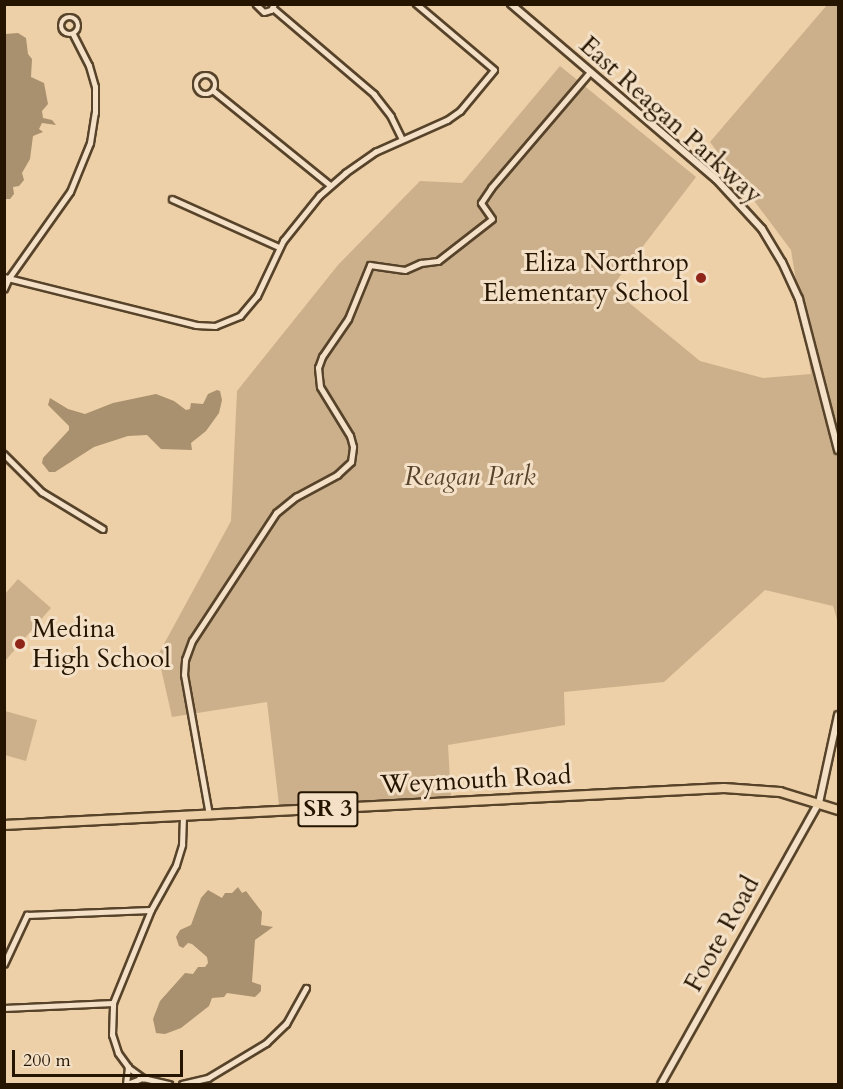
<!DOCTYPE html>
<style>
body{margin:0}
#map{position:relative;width:843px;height:1089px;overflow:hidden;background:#edd0a7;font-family:Cardo,serif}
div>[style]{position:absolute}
.green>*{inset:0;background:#cbb08b}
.water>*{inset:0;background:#a9906e}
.roads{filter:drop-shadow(2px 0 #57432a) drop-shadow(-2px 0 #57432a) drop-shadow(0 2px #57432a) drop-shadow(0 -2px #57432a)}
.minor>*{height:4.5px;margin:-2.25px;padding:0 2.25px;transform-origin:2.25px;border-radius:2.25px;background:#f3e0c6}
.minor>.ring{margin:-2.25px;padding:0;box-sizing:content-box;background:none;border:4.5px solid #f3e0c6;border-radius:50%}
.tertiary>*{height:6px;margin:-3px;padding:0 3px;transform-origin:3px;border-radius:3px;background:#f3e0c6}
.primary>*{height:8px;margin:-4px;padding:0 4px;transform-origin:4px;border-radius:4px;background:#edd0a7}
.dots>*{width:16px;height:16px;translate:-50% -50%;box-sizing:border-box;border:3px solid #f3e0c6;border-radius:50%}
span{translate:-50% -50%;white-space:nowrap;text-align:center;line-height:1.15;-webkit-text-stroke:6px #f3e0c6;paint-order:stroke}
.shield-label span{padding:2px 4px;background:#f3e0c6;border:2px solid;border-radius:4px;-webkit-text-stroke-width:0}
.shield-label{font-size:24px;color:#251400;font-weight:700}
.street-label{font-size:26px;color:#251400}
.poi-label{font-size:26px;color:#251400}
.right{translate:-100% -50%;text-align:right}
.left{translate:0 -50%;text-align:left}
.park-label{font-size:26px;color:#57432a;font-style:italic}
.frame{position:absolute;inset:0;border:6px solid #251400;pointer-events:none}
.scale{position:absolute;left:12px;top:1050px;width:171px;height:27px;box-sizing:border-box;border:3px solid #251400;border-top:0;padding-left:8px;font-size:18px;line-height:21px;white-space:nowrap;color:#251400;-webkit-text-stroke:4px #f3e0c6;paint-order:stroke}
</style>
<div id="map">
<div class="green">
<div style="clip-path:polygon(827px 5px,838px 5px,838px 623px,833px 606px,765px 590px,664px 682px,564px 692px,565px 725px,448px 745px,451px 796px,279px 805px,267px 702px,172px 717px,158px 655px,231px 521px,237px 391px,338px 265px,420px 181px,462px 183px,560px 66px,696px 177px,611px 288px,700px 361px,763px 378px,811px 374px,791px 250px,710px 142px)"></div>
<div style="clip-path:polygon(18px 579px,51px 608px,5px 661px,5px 594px)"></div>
<div style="clip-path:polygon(5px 711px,37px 720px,26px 761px,5px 755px)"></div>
</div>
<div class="water">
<div style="clip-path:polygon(18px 33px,26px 38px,28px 54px,32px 59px,31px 77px,44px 83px,48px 104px,42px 111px,43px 118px,52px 120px,56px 125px,42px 123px,39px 129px,43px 132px,33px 136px,30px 159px,22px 173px,24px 180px,19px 186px,13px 187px,14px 194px,10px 199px,5px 199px,5px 34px)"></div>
<div style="clip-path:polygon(217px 390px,220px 391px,222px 400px,219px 413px,206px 431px,191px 443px,192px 450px,161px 449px,147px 435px,128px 436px,94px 447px,55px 472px,49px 472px,42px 463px,43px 458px,69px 430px,69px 426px,48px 405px,50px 398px,68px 409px,85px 414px,113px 403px,156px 394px,174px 401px,186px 410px,190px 409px,191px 403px,203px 404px,208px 394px)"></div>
<div style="clip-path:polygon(238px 887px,242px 893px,246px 891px,262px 912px,261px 925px,273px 927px,255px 940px,252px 982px,261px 985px,261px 991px,255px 997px,227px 993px,224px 997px,212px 998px,209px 1006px,181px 1028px,165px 1034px,156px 1033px,153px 1019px,160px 1001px,185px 973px,193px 974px,198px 967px,205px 967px,208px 963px,207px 957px,192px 944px,188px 943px,183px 948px,179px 946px,176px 937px,180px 930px,191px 925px,201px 898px,208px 890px,222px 898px,225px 893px,232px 893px)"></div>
</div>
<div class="roads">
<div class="minor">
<div style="left:256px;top:4px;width:11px;rotate:45deg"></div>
<div style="left:264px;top:12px;width:7px;rotate:-16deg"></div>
<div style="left:271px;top:10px;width:7px;rotate:-63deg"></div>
<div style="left:273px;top:8px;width:133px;rotate:40.4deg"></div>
<div style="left:374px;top:94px;width:28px;rotate:52deg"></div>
<div style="left:391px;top:116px;width:25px;rotate:64deg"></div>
<div class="ring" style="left:61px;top:17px;width:13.5px;height:13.5px"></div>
<div class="ring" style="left:196px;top:75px;width:15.5px;height:15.5px"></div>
<div style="left:214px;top:91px;width:149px;rotate:39deg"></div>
<div style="left:172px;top:199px;width:117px;rotate:24.2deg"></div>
<div style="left:4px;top:277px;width:198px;rotate:14deg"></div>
<div style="left:196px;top:325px;width:19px;rotate:3deg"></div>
<div style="left:215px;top:326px;width:27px;rotate:-22deg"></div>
<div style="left:240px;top:316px;width:26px;rotate:-50deg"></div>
<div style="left:257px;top:296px;width:61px;rotate:-64.7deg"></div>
<div style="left:283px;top:241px;width:58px;rotate:-51.3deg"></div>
<div style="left:319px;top:196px;width:35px;rotate:-41deg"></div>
<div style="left:345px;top:173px;width:37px;rotate:-35deg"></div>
<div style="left:375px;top:152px;width:79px;rotate:-24deg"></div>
<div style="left:447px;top:120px;width:16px;rotate:-35deg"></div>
<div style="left:460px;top:111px;width:53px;rotate:-50.3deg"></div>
<div style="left:494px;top:70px;width:102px;rotate:-139.8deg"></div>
<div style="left:4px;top:289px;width:12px;rotate:-66deg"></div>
<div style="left:9px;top:278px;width:105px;rotate:-54.7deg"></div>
<div style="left:70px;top:192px;width:53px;rotate:-67.8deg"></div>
<div style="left:90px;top:143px;width:30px;rotate:-81deg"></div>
<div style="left:95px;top:113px;width:26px;rotate:-90deg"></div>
<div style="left:95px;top:87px;width:22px;rotate:-106deg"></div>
<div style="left:89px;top:66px;width:35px;rotate:-117deg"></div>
<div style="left:4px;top:454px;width:54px;rotate:45deg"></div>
<div style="left:42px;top:492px;width:71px;rotate:31.2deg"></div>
<div style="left:209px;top:815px;width:142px;rotate:-100.1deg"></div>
<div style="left:184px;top:675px;width:15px;rotate:-86deg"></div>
<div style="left:185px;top:660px;width:20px;rotate:-70deg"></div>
<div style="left:192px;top:641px;width:153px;rotate:-56.7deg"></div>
<div style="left:276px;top:513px;width:26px;rotate:-39deg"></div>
<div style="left:296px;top:497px;width:47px;rotate:-28.2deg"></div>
<div style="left:337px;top:475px;width:19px;rotate:-43deg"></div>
<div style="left:351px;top:462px;width:15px;rotate:-82deg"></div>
<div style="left:353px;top:447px;width:11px;rotate:-105deg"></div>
<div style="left:350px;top:436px;width:57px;rotate:-121.5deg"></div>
<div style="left:320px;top:387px;width:19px;rotate:-96deg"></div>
<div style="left:318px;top:368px;width:12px;rotate:-70deg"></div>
<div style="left:322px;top:357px;width:46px;rotate:-55.6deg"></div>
<div style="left:348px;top:319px;width:58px;rotate:-67.8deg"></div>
<div style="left:370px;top:265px;width:35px;rotate:8deg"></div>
<div style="left:405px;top:270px;width:17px;rotate:-24deg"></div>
<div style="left:421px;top:263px;width:17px;rotate:-7deg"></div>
<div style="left:438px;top:261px;width:68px;rotate:-37.9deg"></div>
<div style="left:492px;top:219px;width:19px;rotate:-125deg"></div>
<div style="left:481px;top:203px;width:18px;rotate:-56deg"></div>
<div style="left:491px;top:188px;width:153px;rotate:-49.5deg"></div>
<div style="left:4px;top:964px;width:54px;rotate:-64.9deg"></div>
<div style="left:27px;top:915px;width:123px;rotate:-2.3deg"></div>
<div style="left:4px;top:1008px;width:109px;rotate:-2.6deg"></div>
<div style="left:128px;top:1067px;width:19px;rotate:36deg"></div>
<div style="left:143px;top:1078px;width:27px;rotate:13deg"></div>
<div style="left:126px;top:1084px;width:17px;rotate:-83deg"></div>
<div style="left:128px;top:1067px;width:17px;rotate:-126deg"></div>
<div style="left:118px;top:1053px;width:19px;rotate:-108deg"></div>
<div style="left:112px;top:1035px;width:32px;rotate:-88deg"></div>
<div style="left:113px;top:1003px;width:100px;rotate:-67.8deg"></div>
<div style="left:151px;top:910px;width:51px;rotate:-60.9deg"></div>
<div style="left:176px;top:865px;width:21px;rotate:-73deg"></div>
<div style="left:182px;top:845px;width:29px;rotate:-88deg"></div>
<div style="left:127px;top:1084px;width:17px;rotate:-21deg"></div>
<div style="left:182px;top:1084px;width:27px;rotate:-13deg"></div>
<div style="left:208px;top:1078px;width:68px;rotate:-31.1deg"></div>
<div style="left:266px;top:1043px;width:28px;rotate:-44deg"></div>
<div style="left:286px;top:1024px;width:41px;rotate:-60.9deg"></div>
</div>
<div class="tertiary">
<div style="left:511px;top:4px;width:270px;rotate:40.5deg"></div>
<div style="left:716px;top:179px;width:68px;rotate:47.4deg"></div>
<div style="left:762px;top:229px;width:39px;rotate:59deg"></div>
<div style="left:782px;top:262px;width:41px;rotate:65.3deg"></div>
<div style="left:799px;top:299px;width:156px;rotate:75.5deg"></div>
<div style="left:661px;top:1084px;width:322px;rotate:-60.7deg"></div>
<div style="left:819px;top:803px;width:90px;rotate:-77.8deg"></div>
</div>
<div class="primary">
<div style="left:4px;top:825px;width:721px;rotate:-2.94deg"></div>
<div style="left:724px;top:788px;width:56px;rotate:4.1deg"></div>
<div style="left:780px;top:792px;width:61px;rotate:17.2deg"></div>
</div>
</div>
<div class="dots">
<div style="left:701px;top:278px;background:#8f2418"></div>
<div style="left:20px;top:644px;background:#8f2418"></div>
</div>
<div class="shield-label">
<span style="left:328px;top:809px">SR 3</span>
</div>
<div class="street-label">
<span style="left:671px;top:120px;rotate:42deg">East Reagan Parkway</span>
<span style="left:476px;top:780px;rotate:-3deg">Weymouth Road</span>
<span style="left:722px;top:934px;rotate:-61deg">Foote Road</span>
</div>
<div class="poi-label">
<span class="right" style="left:689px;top:278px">Eliza Northrop<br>Elementary School</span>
<span class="left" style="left:32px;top:644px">Medina<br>High School</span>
</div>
<div class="park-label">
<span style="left:470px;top:477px">Reagan Park</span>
</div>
<div class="frame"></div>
<div class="scale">200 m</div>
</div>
